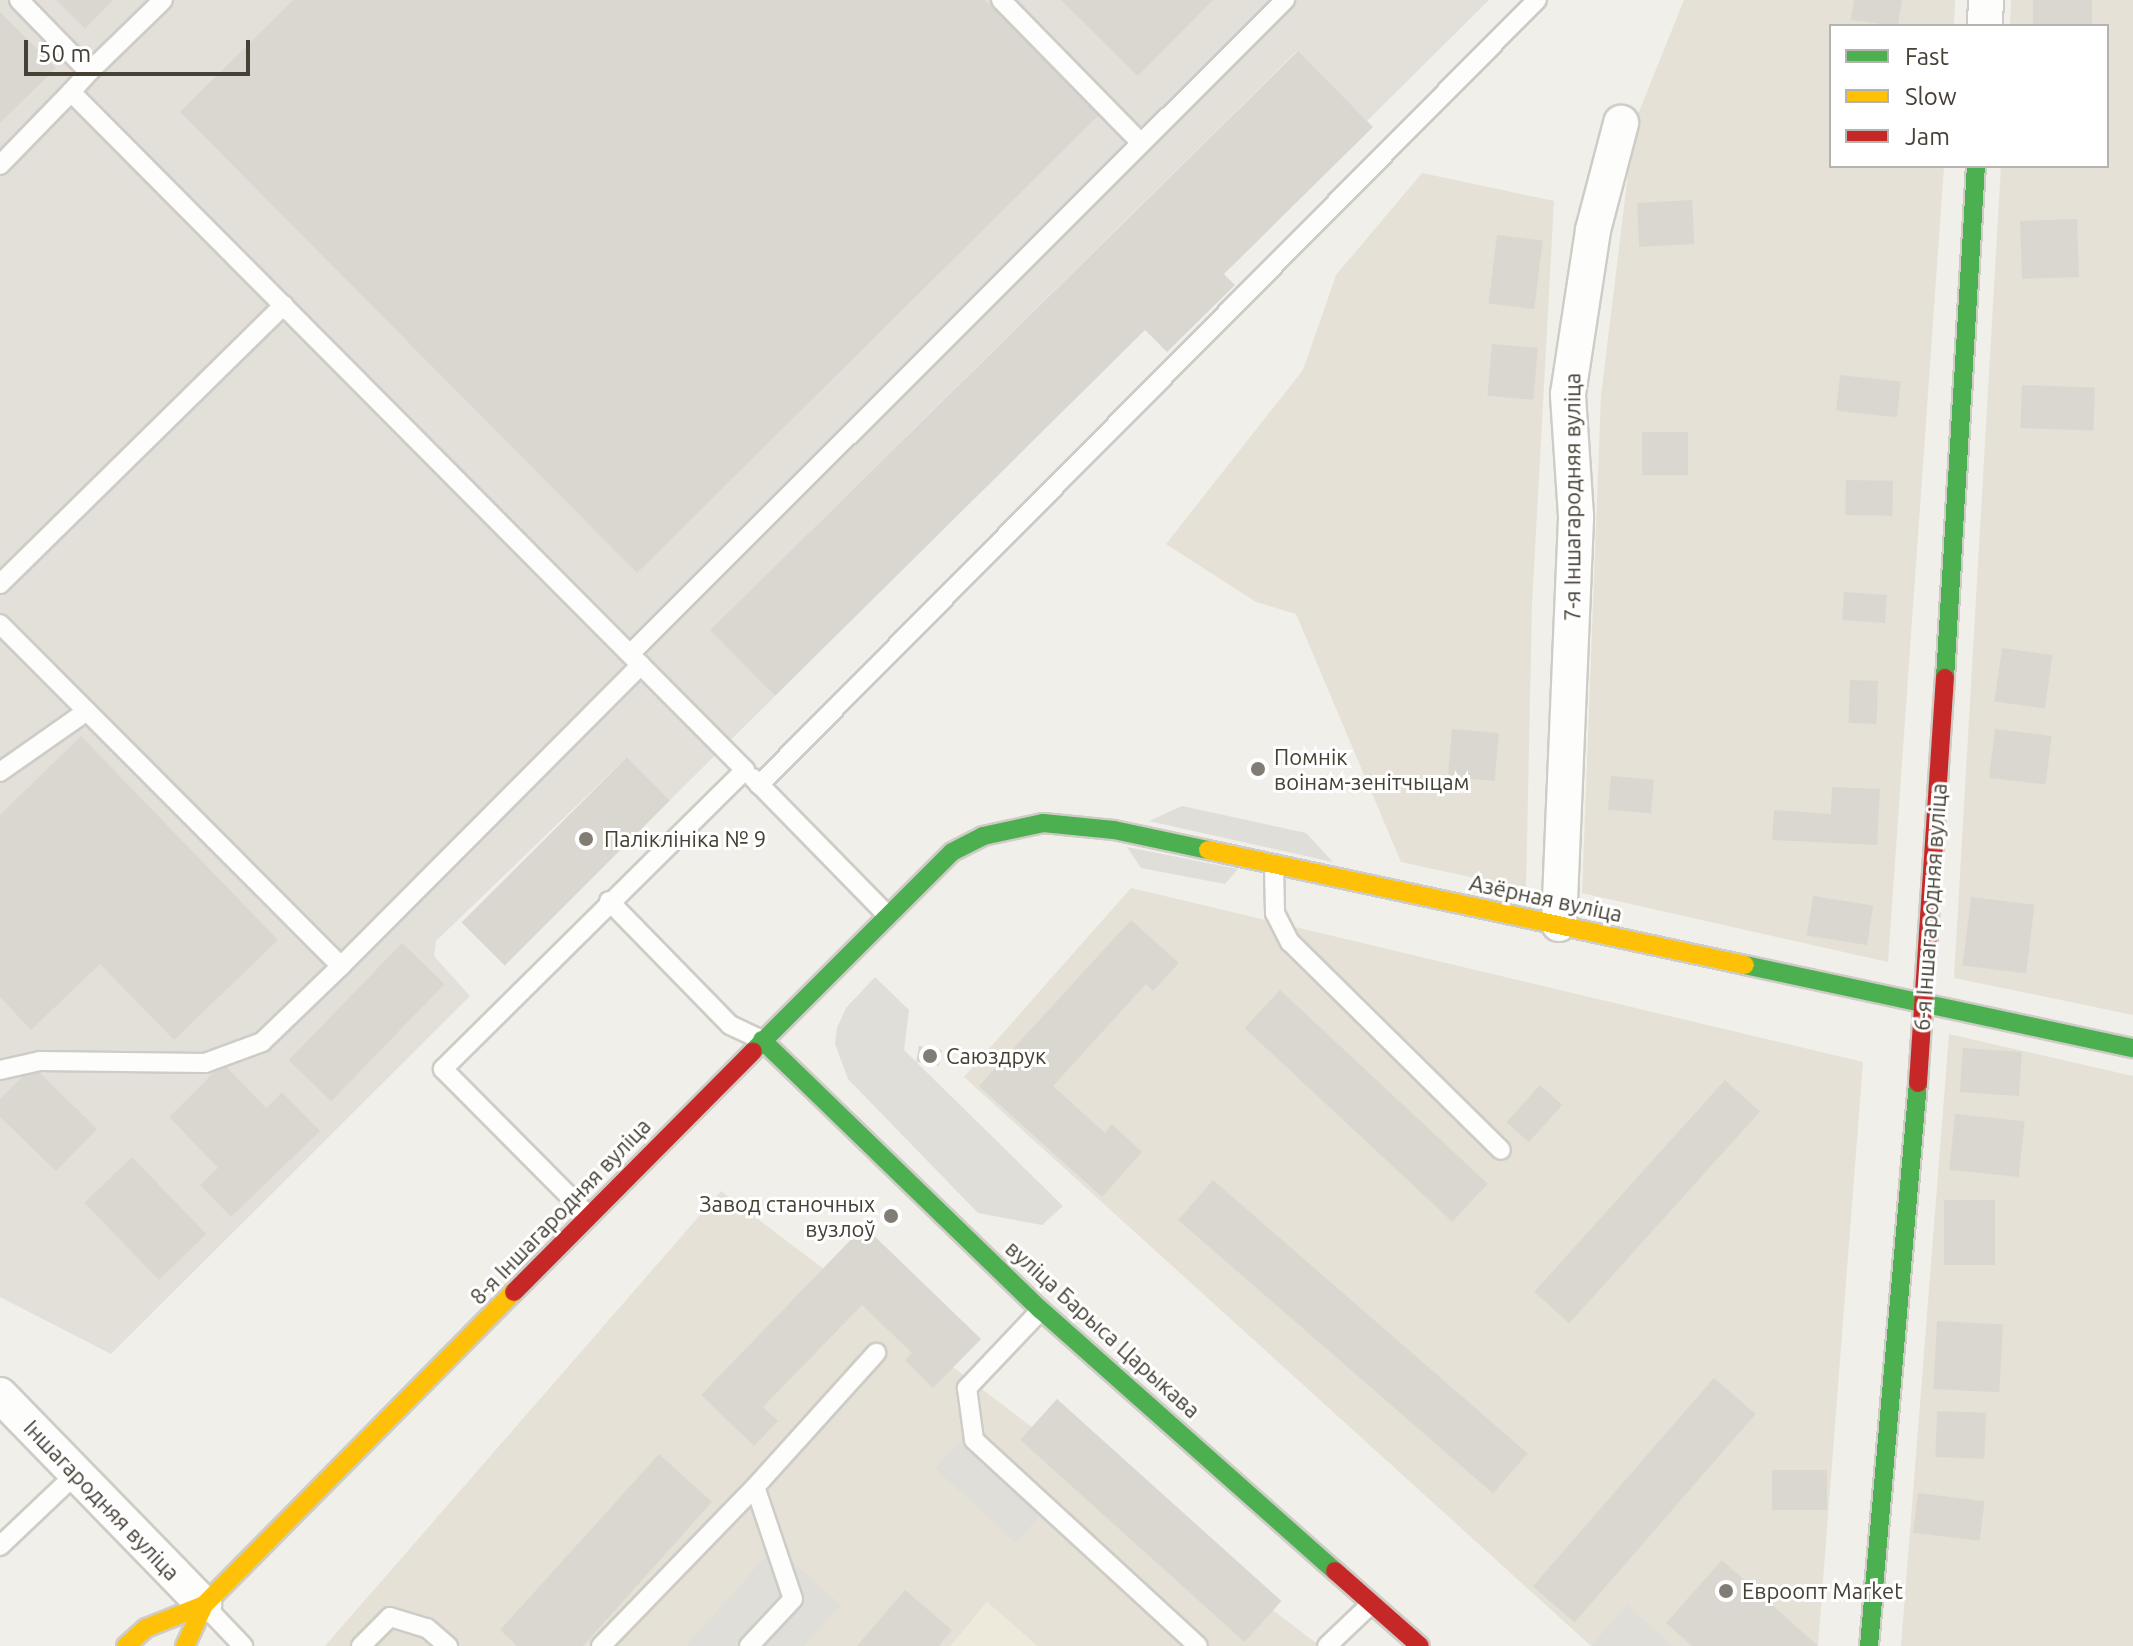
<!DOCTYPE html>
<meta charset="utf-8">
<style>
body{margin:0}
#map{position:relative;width:2133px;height:1646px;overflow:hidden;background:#f0efe9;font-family:Ubuntu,sans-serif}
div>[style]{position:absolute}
.residential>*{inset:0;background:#e5e1d6}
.industrial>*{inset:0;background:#e3e0da}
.education>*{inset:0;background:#eeeadb}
.parking>*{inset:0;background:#dfded9;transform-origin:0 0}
.building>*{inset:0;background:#dad7d1;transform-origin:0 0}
.roads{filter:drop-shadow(2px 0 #ceccc6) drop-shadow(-2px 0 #ceccc6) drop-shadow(0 2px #ceccc6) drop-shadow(0 -2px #ceccc6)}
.lane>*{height:18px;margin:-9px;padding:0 9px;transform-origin:9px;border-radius:9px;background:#fdfdfc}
.street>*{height:34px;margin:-17px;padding:0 17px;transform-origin:17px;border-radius:17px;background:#fdfdfc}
.fast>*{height:18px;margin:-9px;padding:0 9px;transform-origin:9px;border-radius:9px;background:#4caf50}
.slow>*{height:18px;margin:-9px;padding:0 9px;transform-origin:9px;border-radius:9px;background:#ffc107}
.jam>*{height:18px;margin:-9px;padding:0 9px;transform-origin:9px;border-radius:9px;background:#c62828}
.dots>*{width:22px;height:22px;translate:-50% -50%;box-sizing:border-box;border:4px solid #fff;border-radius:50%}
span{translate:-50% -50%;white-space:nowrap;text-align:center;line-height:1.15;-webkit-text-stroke:6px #fff;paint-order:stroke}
.street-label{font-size:22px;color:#464035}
.poi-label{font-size:22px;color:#464035}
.left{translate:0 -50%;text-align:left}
.right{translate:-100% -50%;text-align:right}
.legend{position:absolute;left:1829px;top:24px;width:280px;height:144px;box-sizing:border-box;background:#fff;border:2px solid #b5b3ae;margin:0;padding:10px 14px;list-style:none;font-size:24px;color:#464035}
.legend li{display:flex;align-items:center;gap:16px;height:40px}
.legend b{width:40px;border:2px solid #b5b3ae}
.scale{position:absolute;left:24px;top:40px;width:226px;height:36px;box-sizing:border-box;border:4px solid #464035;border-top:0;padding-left:10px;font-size:24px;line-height:28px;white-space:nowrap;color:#464035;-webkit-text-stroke:6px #fff;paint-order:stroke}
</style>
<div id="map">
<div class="residential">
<div style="clip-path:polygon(1684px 0,1955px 0,1954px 26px,1831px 26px,1831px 166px,1944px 166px,1888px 962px,1582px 893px,1601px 396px,1634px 124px)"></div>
<div style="clip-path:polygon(2011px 0,2133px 0,2133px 1015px,1954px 978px,2001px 166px,2107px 166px,2107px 26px,2010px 26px)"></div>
<div style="clip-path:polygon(1422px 173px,1554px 201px,1532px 605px,1526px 889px,1401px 862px,1296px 614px,1256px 602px,1166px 544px,1303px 370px,1336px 275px)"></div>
<div style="clip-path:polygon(1131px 888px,1863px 1062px,1818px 1646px,1591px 1646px,964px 1077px)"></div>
<div style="clip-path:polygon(1949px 1034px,2133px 1076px,2133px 1646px,1901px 1646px)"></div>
<div style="clip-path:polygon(721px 1191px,1320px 1646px,1037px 1646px,987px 1602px,951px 1646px,325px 1646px)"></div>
</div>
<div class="industrial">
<div style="clip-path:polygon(0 0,1489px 0,1367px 121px,1297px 51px,711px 629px,775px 696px,670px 800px,627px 757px,436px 941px,434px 956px,470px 996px,111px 1354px,0 1297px)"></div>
</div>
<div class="education">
<div style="clip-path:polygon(987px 1602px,1037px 1646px,951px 1646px)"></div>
</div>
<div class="parking">
<div style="clip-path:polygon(1182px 806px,1306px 833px,1333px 862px,1149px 821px)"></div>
<div style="clip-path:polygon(1127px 847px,1238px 869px,1225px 884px,1141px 868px)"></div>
<div style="clip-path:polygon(875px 977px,909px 1010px,904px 1050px,1063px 1206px,1042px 1225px,978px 1213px,848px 1079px,835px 1044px,837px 1028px,846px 1008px)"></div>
<div style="left:970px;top:1431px;width:109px;height:51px;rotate:43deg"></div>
<div style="clip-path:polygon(775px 1546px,841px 1605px,804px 1646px,686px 1646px)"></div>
<div style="clip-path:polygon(1627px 1605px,1673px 1646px,1591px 1646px)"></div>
</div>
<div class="building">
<div style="clip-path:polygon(56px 0,113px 0,85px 29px)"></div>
<div style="clip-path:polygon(293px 0,985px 0,1099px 115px,637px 573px,180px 112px)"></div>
<div style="clip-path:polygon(1061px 0,1213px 0,1138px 76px)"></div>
<div style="clip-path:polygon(1854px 0,1902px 0,1898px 26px,1851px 20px)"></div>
<div style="left:2033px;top:0;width:59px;height:25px"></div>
<div style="clip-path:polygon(0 12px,56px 68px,0 123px)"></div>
<div style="clip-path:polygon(1298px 51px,1373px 127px,1224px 274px,1235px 285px,1167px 352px,1145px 330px,775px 696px,710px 630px)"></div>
<div style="left:1692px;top:200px;width:44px;height:55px;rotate:87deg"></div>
<div style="left:2077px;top:219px;width:58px;height:57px;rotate:88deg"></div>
<div style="left:1497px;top:235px;width:46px;height:69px;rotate:7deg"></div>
<div style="left:1492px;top:344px;width:46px;height:52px;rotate:5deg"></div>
<div style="left:1840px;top:375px;width:61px;height:36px;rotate:6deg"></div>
<div style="left:2022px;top:385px;width:73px;height:43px;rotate:2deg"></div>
<div style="left:1642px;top:432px;width:46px;height:43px"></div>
<div style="left:1846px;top:480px;width:47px;height:35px;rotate:1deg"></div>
<div style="left:1844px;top:592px;width:43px;height:28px;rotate:4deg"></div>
<div style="left:2002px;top:648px;width:51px;height:54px;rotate:8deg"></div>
<div style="left:1850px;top:680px;width:28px;height:43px;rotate:2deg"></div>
<div style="left:1452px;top:729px;width:47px;height:48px;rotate:5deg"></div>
<div style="left:1995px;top:729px;width:57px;height:49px;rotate:7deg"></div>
<div style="clip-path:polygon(81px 736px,278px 940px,174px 1040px,100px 964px,31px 1030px,0 997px,0 815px)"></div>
<div style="left:627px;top:757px;width:61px;height:234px;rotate:45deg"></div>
<div style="left:1611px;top:776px;width:43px;height:34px;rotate:5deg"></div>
<div style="clip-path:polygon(1832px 787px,1880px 789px,1877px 845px,1772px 840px,1774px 810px,1831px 814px)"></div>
<div style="left:1813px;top:896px;width:61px;height:40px;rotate:9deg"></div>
<div style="left:1971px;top:897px;width:64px;height:69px;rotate:7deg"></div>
<div style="clip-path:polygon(1131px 920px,1179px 963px,1153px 991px,1146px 984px,1053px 1086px,1105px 1133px,1112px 1124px,1142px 1152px,1102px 1197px,979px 1086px)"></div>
<div style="left:402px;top:943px;width:59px;height:163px;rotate:44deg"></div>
<div style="left:1280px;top:990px;width:284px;height:52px;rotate:43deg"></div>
<div style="left:919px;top:1046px;width:23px;height:16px;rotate:10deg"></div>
<div style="left:1963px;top:1048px;width:59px;height:44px;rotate:4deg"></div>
<div style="clip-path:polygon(223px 1063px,266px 1108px,282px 1092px,320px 1131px,231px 1217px,200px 1185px,218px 1168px,169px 1117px)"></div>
<div style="clip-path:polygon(33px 1066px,97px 1129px,56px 1171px,0 1117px,0 1099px)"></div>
<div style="left:1725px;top:1080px;width:47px;height:285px;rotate:42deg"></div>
<div style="left:1540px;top:1085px;width:30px;height:50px;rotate:42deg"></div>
<div style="left:1955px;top:1114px;width:70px;height:56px;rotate:6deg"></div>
<div style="left:132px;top:1157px;width:107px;height:66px;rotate:46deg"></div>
<div style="left:1213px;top:1180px;width:417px;height:53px;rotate:41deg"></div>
<div style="left:1944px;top:1200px;width:51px;height:65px"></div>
<div style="clip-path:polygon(864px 1226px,981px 1339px,933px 1388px,905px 1360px,912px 1353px,862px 1305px,763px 1407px,778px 1421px,754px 1446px,701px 1395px)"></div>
<div style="left:1937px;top:1321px;width:66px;height:68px;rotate:3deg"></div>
<div style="left:1714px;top:1378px;width:55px;height:276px;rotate:41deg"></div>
<div style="left:1057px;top:1399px;width:302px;height:55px;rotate:42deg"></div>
<div style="left:1937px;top:1411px;width:49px;height:46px;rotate:2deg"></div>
<div style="clip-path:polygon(659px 1454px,712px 1502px,583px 1646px,517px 1646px,500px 1630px)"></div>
<div style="left:1827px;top:1470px;width:40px;height:55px;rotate:90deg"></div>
<div style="left:1918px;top:1493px;width:67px;height:40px;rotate:7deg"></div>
<div style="clip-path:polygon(1722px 1560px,1818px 1646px,1692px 1646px,1666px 1623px)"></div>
<div style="clip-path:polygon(905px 1590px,952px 1630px,939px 1646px,857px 1646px)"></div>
</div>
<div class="roads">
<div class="lane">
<div style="left:19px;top:0;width:100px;rotate:45.8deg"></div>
<div style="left:89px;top:72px;width:27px;rotate:132deg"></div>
<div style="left:1001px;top:0;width:200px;rotate:45.6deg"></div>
<div style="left:89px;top:72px;width:103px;rotate:-44.2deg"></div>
<div style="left:0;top:165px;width:102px;rotate:-45.8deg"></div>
<div style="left:71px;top:92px;width:956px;rotate:45.17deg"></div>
<div style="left:745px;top:770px;width:425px;rotate:135.3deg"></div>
<div style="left:443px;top:1069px;width:207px;rotate:45.2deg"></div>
<div style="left:0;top:584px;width:398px;rotate:-44.5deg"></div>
<div style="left:0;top:624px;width:483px;rotate:45.1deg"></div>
<div style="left:341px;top:966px;width:425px;rotate:-45.1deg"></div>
<div style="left:630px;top:654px;width:926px;rotate:-44.96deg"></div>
<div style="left:0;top:772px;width:106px;rotate:-35deg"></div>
<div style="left:753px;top:778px;width:192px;rotate:45.6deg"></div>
<div style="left:759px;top:785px;width:1105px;rotate:-45.26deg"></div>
<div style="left:1274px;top:865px;width:48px;rotate:88.8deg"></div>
<div style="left:1275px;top:913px;width:33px;rotate:63deg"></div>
<div style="left:1290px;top:942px;width:296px;rotate:44.6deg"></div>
<div style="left:609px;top:901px;width:173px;rotate:45.7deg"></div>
<div style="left:730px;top:1025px;width:35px;rotate:25deg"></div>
<div style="left:0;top:1070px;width:41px;rotate:-12.7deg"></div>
<div style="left:40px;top:1061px;width:165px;rotate:0.7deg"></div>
<div style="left:205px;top:1063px;width:61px;rotate:-20.2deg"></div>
<div style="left:262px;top:1042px;width:110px;rotate:-43.9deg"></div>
<div style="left:1041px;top:1310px;width:108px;rotate:133.5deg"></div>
<div style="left:967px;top:1388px;width:52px;rotate:82.3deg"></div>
<div style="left:974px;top:1440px;width:304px;rotate:42.6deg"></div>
<div style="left:0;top:1546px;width:106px;rotate:-43.5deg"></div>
<div style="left:204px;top:1605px;width:57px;rotate:46.4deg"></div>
<div style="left:361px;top:1646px;width:41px;rotate:-45deg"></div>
<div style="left:390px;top:1617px;width:39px;rotate:17deg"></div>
<div style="left:427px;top:1628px;width:28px;rotate:41deg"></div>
<div style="left:601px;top:1646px;width:221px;rotate:-45.9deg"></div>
<div style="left:749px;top:1646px;width:64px;rotate:-46.9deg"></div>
<div style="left:793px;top:1599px;width:118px;rotate:-108.7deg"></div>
<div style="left:755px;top:1487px;width:181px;rotate:-47.9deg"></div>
<div style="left:1327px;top:1646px;width:61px;rotate:-43.7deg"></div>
</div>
<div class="street">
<div style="left:1985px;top:26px;width:26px;rotate:-88deg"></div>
<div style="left:1559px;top:924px;width:408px;rotate:-87.6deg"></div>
<div style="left:1576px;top:516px;width:122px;rotate:-93.8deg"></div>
<div style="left:1568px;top:394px;width:166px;rotate:-81.3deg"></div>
<div style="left:1593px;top:230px;width:111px;rotate:-75.3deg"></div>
<div style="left:0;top:1395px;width:293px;rotate:45.8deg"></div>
</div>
<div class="fast">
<div style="left:1945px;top:678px;width:513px;rotate:-86.54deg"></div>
<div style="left:1745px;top:965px;width:397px;rotate:12.1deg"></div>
<div style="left:762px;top:1040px;width:388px;rotate:44.1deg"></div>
<div style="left:1041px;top:1310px;width:393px;rotate:41.6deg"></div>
<div style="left:753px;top:1051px;width:281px;rotate:-45deg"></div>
<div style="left:952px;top:852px;width:35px;rotate:-27deg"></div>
<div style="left:983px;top:836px;width:61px;rotate:-12.2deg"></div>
<div style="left:1043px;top:823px;width:71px;rotate:5.6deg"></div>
<div style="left:1114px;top:830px;width:96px;rotate:12deg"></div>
<div style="left:1869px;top:1646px;width:565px;rotate:-85.03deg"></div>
</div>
<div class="slow">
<div style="left:1208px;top:850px;width:549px;rotate:12.09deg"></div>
<div style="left:126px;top:1646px;width:27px;rotate:-42deg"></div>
<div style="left:146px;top:1628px;width:62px;rotate:-21.6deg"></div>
<div style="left:185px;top:1646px;width:45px;rotate:-65.1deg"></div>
<div style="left:204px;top:1605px;width:441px;rotate:-45.3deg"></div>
</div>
<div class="jam">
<div style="left:1918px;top:1083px;width:406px;rotate:-86.2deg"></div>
<div style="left:514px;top:1292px;width:339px;rotate:-45.2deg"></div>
<div style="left:1335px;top:1571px;width:113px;rotate:41.4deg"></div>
</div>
</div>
<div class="dots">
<div style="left:1258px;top:769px;background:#827d74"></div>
<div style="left:586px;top:839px;background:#827d74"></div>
<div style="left:930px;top:1056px;background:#827d74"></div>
<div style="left:891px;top:1216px;background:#827d74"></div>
<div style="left:1726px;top:1591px;background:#827d74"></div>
</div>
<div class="street-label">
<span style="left:1572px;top:497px;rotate:-90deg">7-я Іншагародняя вуліца</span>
<span style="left:1546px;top:898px;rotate:12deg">Азёрная вуліца</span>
<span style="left:1930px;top:907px;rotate:-86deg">6-я Іншагародняя вуліца</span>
<span style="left:560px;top:1211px;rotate:-46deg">8-я Іншагародняя вуліца</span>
<span style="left:1103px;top:1329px;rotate:42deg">вуліца Барыса Царыкава</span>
<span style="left:102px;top:1500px;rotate:46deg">Іншагародняя вуліца</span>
</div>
<div class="poi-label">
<span class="left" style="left:1274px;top:769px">Помнік<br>воінам-зенітчыцам</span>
<span class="left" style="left:604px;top:839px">Паліклініка № 9</span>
<span class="left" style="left:946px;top:1056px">Саюздрук</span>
<span class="right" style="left:875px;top:1216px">Завод станочных<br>вузлоў</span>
<span class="left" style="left:1742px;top:1591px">Евроопт Market</span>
</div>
<ul class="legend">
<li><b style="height:10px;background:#4caf50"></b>Fast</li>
<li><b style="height:10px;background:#ffc107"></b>Slow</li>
<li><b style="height:10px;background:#c62828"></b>Jam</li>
</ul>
<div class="scale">50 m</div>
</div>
